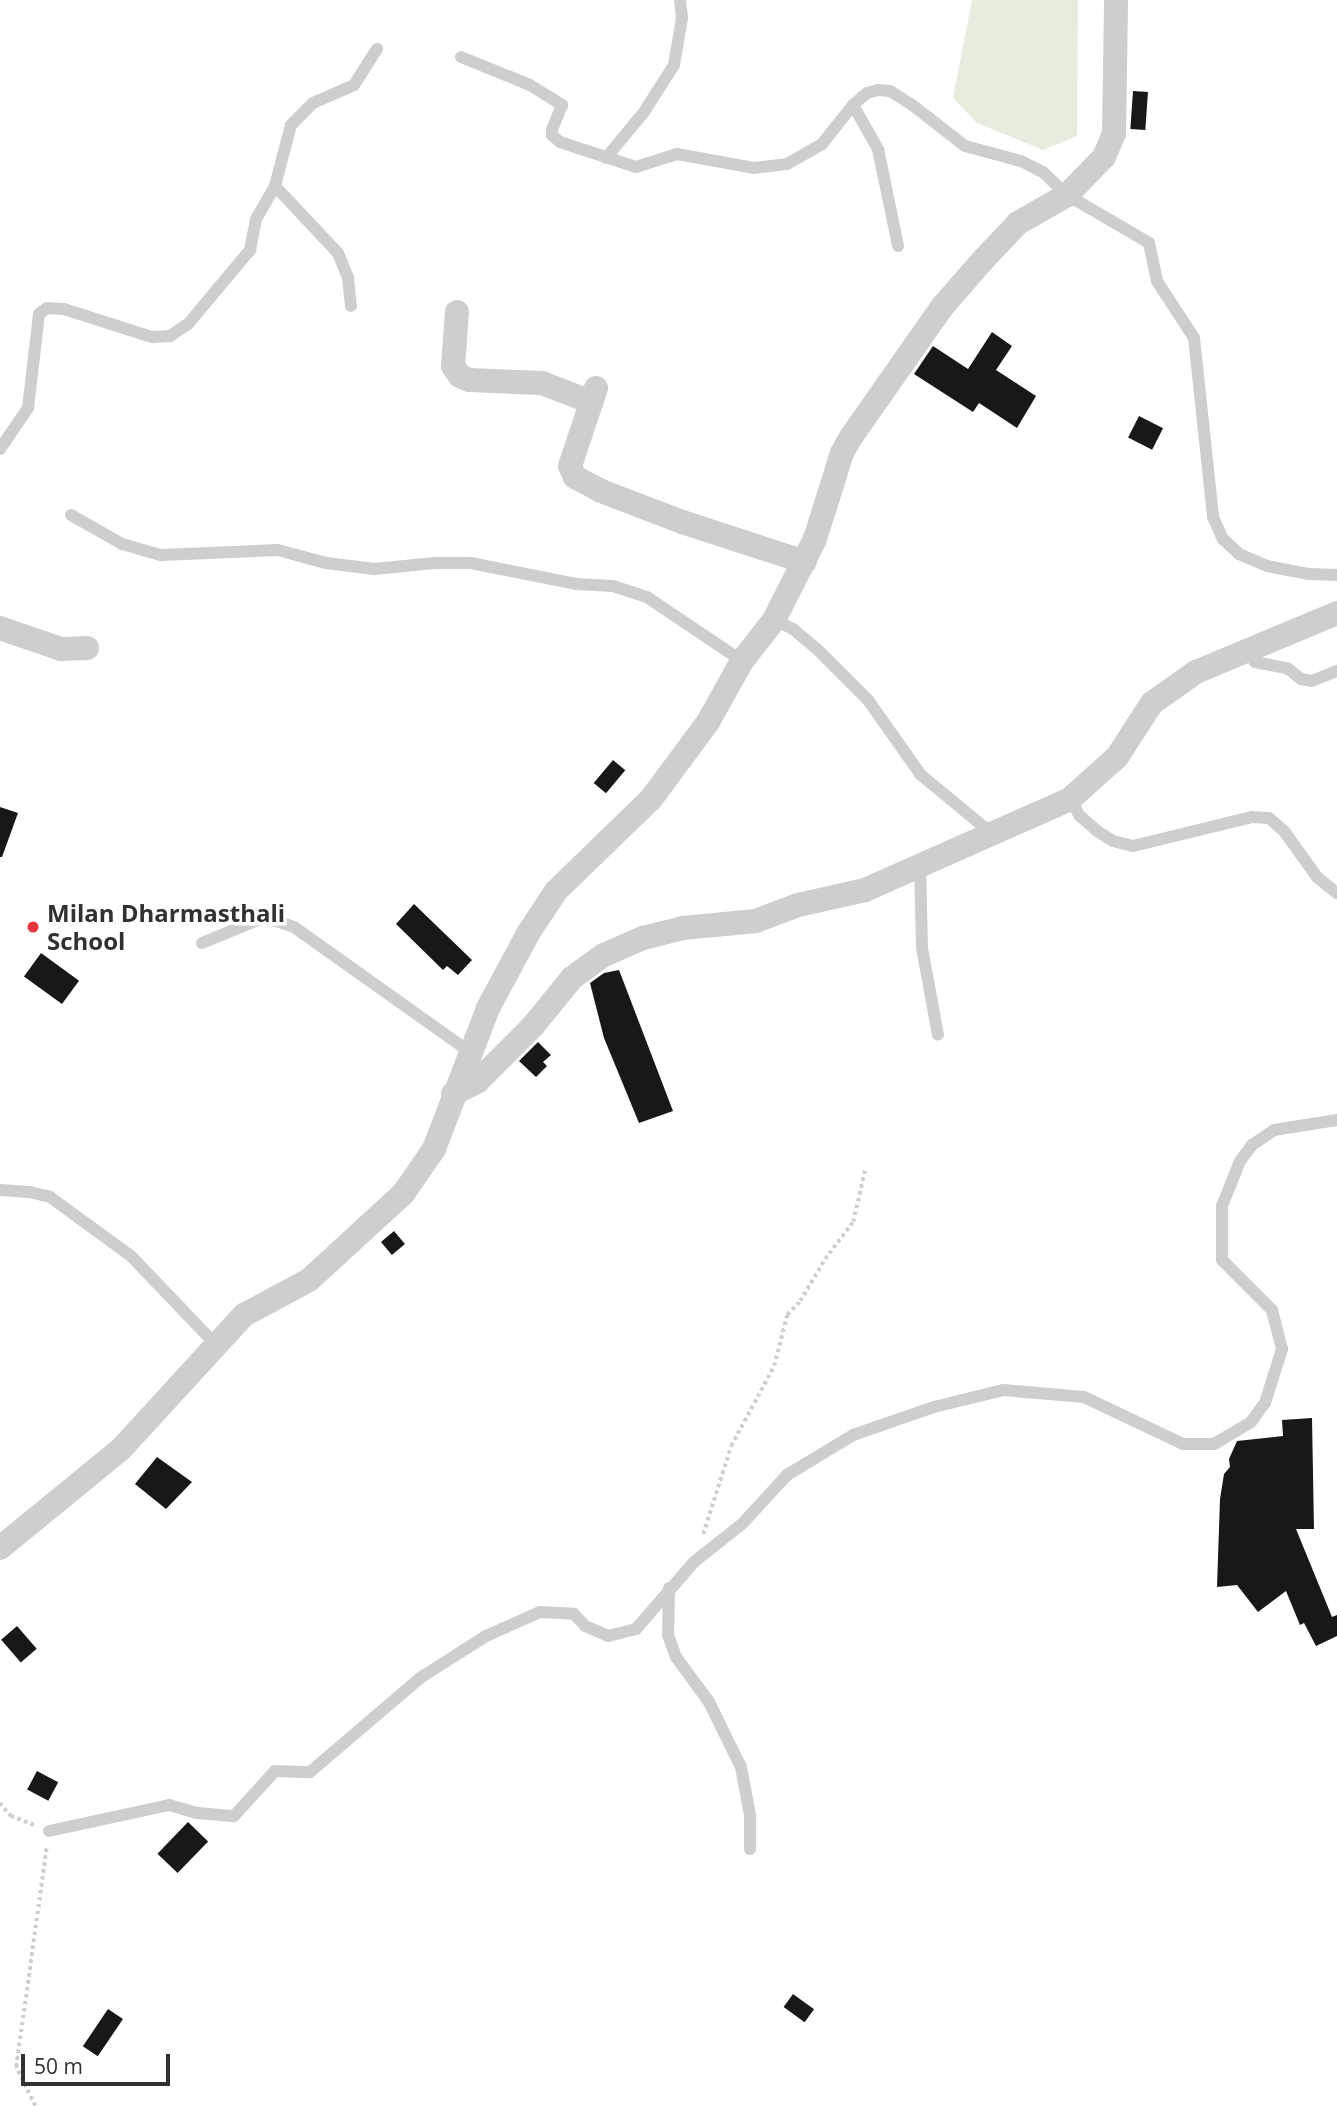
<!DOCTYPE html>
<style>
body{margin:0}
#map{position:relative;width:1337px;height:2106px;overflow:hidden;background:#fff;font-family:"Open Sans",sans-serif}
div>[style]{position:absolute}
.green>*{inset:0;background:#e6eddf}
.building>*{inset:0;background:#181818;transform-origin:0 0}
.path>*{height:3.5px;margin-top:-1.75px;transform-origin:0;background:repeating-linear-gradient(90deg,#cecece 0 3.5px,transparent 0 7px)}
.lane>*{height:12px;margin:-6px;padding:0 6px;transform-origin:6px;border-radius:6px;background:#cecece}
.street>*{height:24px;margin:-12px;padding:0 12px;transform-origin:12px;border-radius:12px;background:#cecece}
.dots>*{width:19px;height:19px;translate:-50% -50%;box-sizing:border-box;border:4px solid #fff;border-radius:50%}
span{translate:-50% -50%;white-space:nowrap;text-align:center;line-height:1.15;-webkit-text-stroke:7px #fff;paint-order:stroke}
.poi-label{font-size:24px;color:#313131;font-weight:700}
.left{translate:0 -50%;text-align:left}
.scale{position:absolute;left:21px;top:2054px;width:149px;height:32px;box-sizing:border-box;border:4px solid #313131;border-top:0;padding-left:9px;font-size:21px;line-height:24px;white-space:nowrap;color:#313131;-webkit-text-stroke:5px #fff;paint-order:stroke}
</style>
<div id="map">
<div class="green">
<div style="clip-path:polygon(972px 0,1078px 0,1077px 136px,1043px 150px,977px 123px,953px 98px)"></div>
</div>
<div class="building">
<div style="left:1133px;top:91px;width:15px;height:38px;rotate:4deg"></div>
<div style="clip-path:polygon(992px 332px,1012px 346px,996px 370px,1036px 396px,1017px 428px,979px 403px,973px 412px,914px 374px,933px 346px,968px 369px)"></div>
<div style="left:1139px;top:416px;width:27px;height:24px;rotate:27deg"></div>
<div style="left:613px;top:760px;width:16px;height:30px;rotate:40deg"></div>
<div style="clip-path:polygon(0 807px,18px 813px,2px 857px,0 857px)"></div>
<div style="clip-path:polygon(414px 904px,472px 960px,458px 975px,447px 966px,443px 970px,396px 924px)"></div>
<div style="left:41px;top:953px;width:47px;height:29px;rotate:36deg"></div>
<div style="clip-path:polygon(619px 970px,673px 1111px,639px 1123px,604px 1038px,590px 983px,604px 973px)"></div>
<div style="clip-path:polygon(538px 1042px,551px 1055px,543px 1062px,547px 1066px,536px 1077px,519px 1061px)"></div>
<div style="left:394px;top:1231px;width:17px;height:17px;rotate:50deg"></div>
<div style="clip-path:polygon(1312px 1418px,1314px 1529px,1296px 1529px,1332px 1617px,1337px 1615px,1337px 1636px,1316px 1646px,1304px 1623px,1300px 1625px,1286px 1591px,1258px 1612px,1237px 1585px,1217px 1587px,1220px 1499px,1224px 1474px,1230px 1467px,1229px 1459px,1237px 1441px,1283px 1436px,1282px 1420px)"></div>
<div style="clip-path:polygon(157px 1457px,192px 1482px,166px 1509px,135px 1484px)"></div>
<div style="left:17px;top:1626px;width:30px;height:21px;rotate:49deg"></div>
<div style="left:37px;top:1771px;width:24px;height:21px;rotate:28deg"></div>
<div style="left:188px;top:1822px;width:28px;height:44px;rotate:44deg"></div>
<div style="left:793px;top:1994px;width:26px;height:16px;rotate:36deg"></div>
<div style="left:108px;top:2009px;width:18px;height:45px;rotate:34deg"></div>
</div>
<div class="path">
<div style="left:703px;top:1534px;width:92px;rotate:-72.3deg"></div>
<div style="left:731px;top:1446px;width:91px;rotate:-61.7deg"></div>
<div style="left:774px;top:1366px;width:53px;rotate:-75.7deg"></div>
<div style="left:787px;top:1315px;width:19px;rotate:-47deg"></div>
<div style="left:800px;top:1301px;width:49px;rotate:-59.2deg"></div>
<div style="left:825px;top:1259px;width:46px;rotate:-52.9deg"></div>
<div style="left:853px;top:1222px;width:53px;rotate:-77deg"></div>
<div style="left:0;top:1803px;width:17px;rotate:50deg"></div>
<div style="left:11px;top:1816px;width:26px;rotate:21deg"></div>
<div style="left:35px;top:2106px;width:43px;rotate:-116deg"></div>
<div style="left:16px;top:2067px;width:224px;rotate:-82.1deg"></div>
</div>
<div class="lane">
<div style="left:461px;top:57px;width:74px;rotate:22.1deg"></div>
<div style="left:530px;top:85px;width:38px;rotate:32deg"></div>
<div style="left:562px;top:105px;width:27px;rotate:112deg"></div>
<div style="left:552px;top:130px;width:5px;rotate:90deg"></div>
<div style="left:552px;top:135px;width:11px;rotate:41deg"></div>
<div style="left:560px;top:142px;width:80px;rotate:18.2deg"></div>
<div style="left:636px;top:167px;width:43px;rotate:-17.6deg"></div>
<div style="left:677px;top:154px;width:78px;rotate:10.3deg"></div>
<div style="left:754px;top:168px;width:33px;rotate:-7deg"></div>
<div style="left:787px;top:164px;width:40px;rotate:-29.7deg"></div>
<div style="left:822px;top:144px;width:50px;rotate:-51.5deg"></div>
<div style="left:853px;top:105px;width:18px;rotate:-41deg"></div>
<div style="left:867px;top:93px;width:11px;rotate:-15deg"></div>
<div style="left:878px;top:90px;width:12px;rotate:5deg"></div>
<div style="left:890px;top:91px;width:25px;rotate:32deg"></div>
<div style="left:911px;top:104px;width:68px;rotate:37.9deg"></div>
<div style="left:965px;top:146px;width:58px;rotate:15deg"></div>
<div style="left:1021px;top:161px;width:25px;rotate:27deg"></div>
<div style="left:1043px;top:172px;width:33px;rotate:44deg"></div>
<div style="left:1067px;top:195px;width:95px;rotate:30.3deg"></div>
<div style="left:1149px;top:243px;width:39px;rotate:78deg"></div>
<div style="left:1157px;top:281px;width:68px;rotate:57deg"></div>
<div style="left:1194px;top:338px;width:180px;rotate:83.9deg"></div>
<div style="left:1213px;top:517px;width:24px;rotate:66deg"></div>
<div style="left:1223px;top:539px;width:22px;rotate:43deg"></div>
<div style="left:1239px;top:554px;width:30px;rotate:23deg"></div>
<div style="left:1267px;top:566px;width:43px;rotate:10.8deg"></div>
<div style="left:1309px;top:574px;width:28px;rotate:2deg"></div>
<div style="left:853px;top:105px;width:51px;rotate:60.4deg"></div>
<div style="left:878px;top:149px;width:99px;rotate:78.3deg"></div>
<div style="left:606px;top:158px;width:60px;rotate:-50.4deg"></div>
<div style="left:644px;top:112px;width:56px;rotate:-57.4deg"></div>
<div style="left:674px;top:65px;width:48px;rotate:-80.3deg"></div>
<div style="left:682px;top:18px;width:18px;rotate:-96deg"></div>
<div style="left:275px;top:186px;width:92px;rotate:46.8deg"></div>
<div style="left:338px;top:253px;width:27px;rotate:68deg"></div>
<div style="left:348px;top:278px;width:28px;rotate:84deg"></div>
<div style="left:0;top:449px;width:50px;rotate:-55.7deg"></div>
<div style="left:28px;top:408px;width:95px;rotate:-83.3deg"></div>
<div style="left:39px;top:314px;width:10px;rotate:-37deg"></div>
<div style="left:47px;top:308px;width:17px;rotate:3deg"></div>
<div style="left:64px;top:309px;width:92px;rotate:17.7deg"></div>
<div style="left:152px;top:337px;width:18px;rotate:-3deg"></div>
<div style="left:170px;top:336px;width:22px;rotate:-34deg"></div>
<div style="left:188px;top:324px;width:97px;rotate:-50deg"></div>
<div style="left:250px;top:250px;width:32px;rotate:-79deg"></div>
<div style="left:256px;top:219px;width:38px;rotate:-60deg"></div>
<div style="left:275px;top:186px;width:63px;rotate:-75.3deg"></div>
<div style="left:291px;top:125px;width:31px;rotate:-45deg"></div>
<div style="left:313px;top:103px;width:45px;rotate:-23.7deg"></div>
<div style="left:354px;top:85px;width:43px;rotate:-57.4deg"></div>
<div style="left:71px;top:515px;width:59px;rotate:29.6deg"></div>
<div style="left:122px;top:544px;width:41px;rotate:15.8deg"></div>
<div style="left:161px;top:555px;width:117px;rotate:-2.4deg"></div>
<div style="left:278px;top:550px;width:50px;rotate:15.2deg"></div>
<div style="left:326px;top:563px;width:49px;rotate:7deg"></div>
<div style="left:375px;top:569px;width:60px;rotate:-5.7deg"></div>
<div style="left:435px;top:563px;width:36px"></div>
<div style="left:471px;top:563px;width:107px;rotate:11.3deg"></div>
<div style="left:576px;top:584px;width:37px;rotate:3deg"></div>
<div style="left:613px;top:586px;width:36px;rotate:18deg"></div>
<div style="left:647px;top:597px;width:115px;rotate:34deg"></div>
<div style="left:774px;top:620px;width:21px;rotate:25deg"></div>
<div style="left:793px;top:629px;width:31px;rotate:40deg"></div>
<div style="left:817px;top:649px;width:72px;rotate:45deg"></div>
<div style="left:868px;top:700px;width:92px;rotate:54.8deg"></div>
<div style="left:921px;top:775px;width:89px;rotate:39.6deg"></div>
<div style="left:1247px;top:650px;width:14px;rotate:56deg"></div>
<div style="left:1255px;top:662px;width:33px;rotate:11deg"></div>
<div style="left:1287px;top:668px;width:18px;rotate:38deg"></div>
<div style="left:1301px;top:679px;width:11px;rotate:10deg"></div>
<div style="left:1312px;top:681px;width:27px;rotate:-22deg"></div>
<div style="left:1070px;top:799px;width:20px;rotate:60deg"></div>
<div style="left:1080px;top:816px;width:23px;rotate:41deg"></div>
<div style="left:1097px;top:831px;width:19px;rotate:32deg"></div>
<div style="left:1113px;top:841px;width:21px;rotate:14deg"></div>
<div style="left:1133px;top:846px;width:122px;rotate:-13.7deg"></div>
<div style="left:1252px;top:817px;width:17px;rotate:3deg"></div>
<div style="left:1269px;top:818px;width:20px;rotate:41deg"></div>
<div style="left:1284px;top:831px;width:57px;rotate:54.3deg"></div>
<div style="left:1317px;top:877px;width:26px;rotate:39deg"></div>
<div style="left:920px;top:866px;width:82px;rotate:88.6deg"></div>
<div style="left:922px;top:948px;width:88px;rotate:79.6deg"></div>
<div style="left:202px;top:943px;width:68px;rotate:-22.4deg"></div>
<div style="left:265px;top:917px;width:31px;rotate:19deg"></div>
<div style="left:294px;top:927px;width:216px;rotate:35.4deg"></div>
<div style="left:0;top:1190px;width:29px;rotate:4deg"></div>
<div style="left:29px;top:1192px;width:22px;rotate:13deg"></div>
<div style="left:50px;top:1197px;width:100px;rotate:36.1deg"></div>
<div style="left:131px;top:1256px;width:122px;rotate:46.3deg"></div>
<div style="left:669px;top:1588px;width:47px;rotate:91.2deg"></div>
<div style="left:668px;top:1635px;width:23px;rotate:70deg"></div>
<div style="left:676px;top:1657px;width:56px;rotate:53.7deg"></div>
<div style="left:709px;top:1702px;width:72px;rotate:63.8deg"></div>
<div style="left:741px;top:1767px;width:49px;rotate:79.4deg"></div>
<div style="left:750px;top:1815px;width:34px;rotate:90deg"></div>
<div style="left:49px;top:1831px;width:123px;rotate:-12.2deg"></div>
<div style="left:169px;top:1805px;width:29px;rotate:16deg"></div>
<div style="left:197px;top:1813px;width:37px;rotate:5deg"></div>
<div style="left:234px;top:1816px;width:61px;rotate:-47.7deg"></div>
<div style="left:275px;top:1771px;width:35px;rotate:2deg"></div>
<div style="left:310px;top:1772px;width:145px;rotate:-40.5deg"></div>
<div style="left:420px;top:1678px;width:78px;rotate:-32.5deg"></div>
<div style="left:486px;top:1636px;width:59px;rotate:-24deg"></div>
<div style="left:540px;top:1612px;width:34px;rotate:3deg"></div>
<div style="left:574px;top:1614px;width:16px;rotate:47deg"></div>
<div style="left:585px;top:1626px;width:25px;rotate:23deg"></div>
<div style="left:608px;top:1636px;width:29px;rotate:-14deg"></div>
<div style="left:636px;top:1629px;width:89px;rotate:-49.1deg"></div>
<div style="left:694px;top:1562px;width:61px;rotate:-38.4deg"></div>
<div style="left:742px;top:1524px;width:67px;rotate:-47.4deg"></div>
<div style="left:787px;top:1475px;width:77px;rotate:-31.2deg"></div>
<div style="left:853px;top:1435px;width:86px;rotate:-19.1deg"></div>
<div style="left:934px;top:1407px;width:71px;rotate:-13.8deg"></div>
<div style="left:1003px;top:1390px;width:81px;rotate:4.9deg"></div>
<div style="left:1084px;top:1397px;width:110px;rotate:25.4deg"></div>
<div style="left:1183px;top:1444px;width:31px"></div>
<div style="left:1214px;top:1444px;width:43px;rotate:-30.7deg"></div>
<div style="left:1251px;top:1422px;width:24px;rotate:-54deg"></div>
<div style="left:1265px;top:1403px;width:57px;rotate:-72.5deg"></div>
<div style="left:1282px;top:1349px;width:40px;rotate:-104.4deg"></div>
<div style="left:1272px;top:1310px;width:71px;rotate:-135deg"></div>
<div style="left:1222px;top:1260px;width:54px;rotate:-90deg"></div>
<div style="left:1222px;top:1206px;width:48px;rotate:-68.2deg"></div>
<div style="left:1240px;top:1161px;width:20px;rotate:-53deg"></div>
<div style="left:1252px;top:1145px;width:27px;rotate:-34deg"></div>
<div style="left:1274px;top:1130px;width:64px;rotate:-9deg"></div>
</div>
<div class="street">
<div style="left:457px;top:312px;width:54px;rotate:94.2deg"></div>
<div style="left:453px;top:366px;width:12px;rotate:55deg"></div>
<div style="left:460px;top:376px;width:10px;rotate:24deg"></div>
<div style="left:469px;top:380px;width:73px;rotate:2.4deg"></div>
<div style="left:542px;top:383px;width:53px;rotate:21.2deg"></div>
<div style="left:596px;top:388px;width:82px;rotate:108.4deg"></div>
<div style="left:570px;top:466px;width:12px;rotate:66deg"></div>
<div style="left:575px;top:477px;width:30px;rotate:28deg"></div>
<div style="left:601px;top:491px;width:87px;rotate:20.9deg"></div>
<div style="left:682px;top:522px;width:129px;rotate:18deg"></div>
<div style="left:0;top:628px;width:65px;rotate:19deg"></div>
<div style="left:61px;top:649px;width:26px;rotate:-2deg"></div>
<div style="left:453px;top:1094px;width:28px;rotate:-27deg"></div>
<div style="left:478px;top:1081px;width:78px;rotate:-45deg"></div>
<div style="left:533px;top:1026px;width:62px;rotate:-50.9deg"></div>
<div style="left:572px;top:978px;width:39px;rotate:-36deg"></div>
<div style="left:604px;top:955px;width:43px;rotate:-23.6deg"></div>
<div style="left:643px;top:938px;width:41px;rotate:-14deg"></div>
<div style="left:683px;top:928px;width:73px;rotate:-5.5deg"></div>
<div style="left:756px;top:921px;width:45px;rotate:-20.9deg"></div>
<div style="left:798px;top:905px;width:69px;rotate:-12.6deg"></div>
<div style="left:865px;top:890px;width:224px;rotate:-23.9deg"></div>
<div style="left:1070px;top:799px;width:63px;rotate:-41.8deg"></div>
<div style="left:1117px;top:757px;width:64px;rotate:-57.1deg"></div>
<div style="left:1152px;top:703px;width:54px;rotate:-35.2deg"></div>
<div style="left:1196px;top:672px;width:153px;rotate:-22.7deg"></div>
<div style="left:0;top:1548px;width:156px;rotate:-39.3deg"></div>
<div style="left:121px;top:1449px;width:182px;rotate:-47.5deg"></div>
<div style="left:244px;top:1315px;width:74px;rotate:-28.3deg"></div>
<div style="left:309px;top:1280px;width:127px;rotate:-42.5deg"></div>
<div style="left:403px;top:1194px;width:55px;rotate:-55.4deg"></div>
<div style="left:434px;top:1149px;width:151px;rotate:-69deg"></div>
<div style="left:488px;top:1008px;width:86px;rotate:-61.7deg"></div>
<div style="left:529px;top:932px;width:49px;rotate:-56.6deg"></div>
<div style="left:556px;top:891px;width:132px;rotate:-44.1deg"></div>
<div style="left:651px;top:799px;width:96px;rotate:-53.5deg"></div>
<div style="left:708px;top:722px;width:70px;rotate:-60.9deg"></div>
<div style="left:742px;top:661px;width:52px;rotate:-52deg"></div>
<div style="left:774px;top:620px;width:91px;rotate:-63.2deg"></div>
<div style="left:815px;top:539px;width:90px;rotate:-72.6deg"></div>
<div style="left:842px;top:453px;width:18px;rotate:-61deg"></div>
<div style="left:851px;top:437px;width:159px;rotate:-55deg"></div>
<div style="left:942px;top:307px;width:62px;rotate:-48.9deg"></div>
<div style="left:983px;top:260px;width:51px;rotate:-46.6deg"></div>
<div style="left:1018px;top:223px;width:56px;rotate:-29.7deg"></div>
<div style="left:1067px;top:195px;width:53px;rotate:-45.8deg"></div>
<div style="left:1104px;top:157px;width:26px;rotate:-67deg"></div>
<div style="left:1114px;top:133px;width:133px;rotate:-89.1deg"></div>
</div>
<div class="dots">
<div style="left:33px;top:927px;background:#e4363c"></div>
</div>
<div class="poi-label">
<span class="left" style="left:47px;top:927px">Milan Dharmasthali<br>School</span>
</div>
<div class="scale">50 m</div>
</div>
